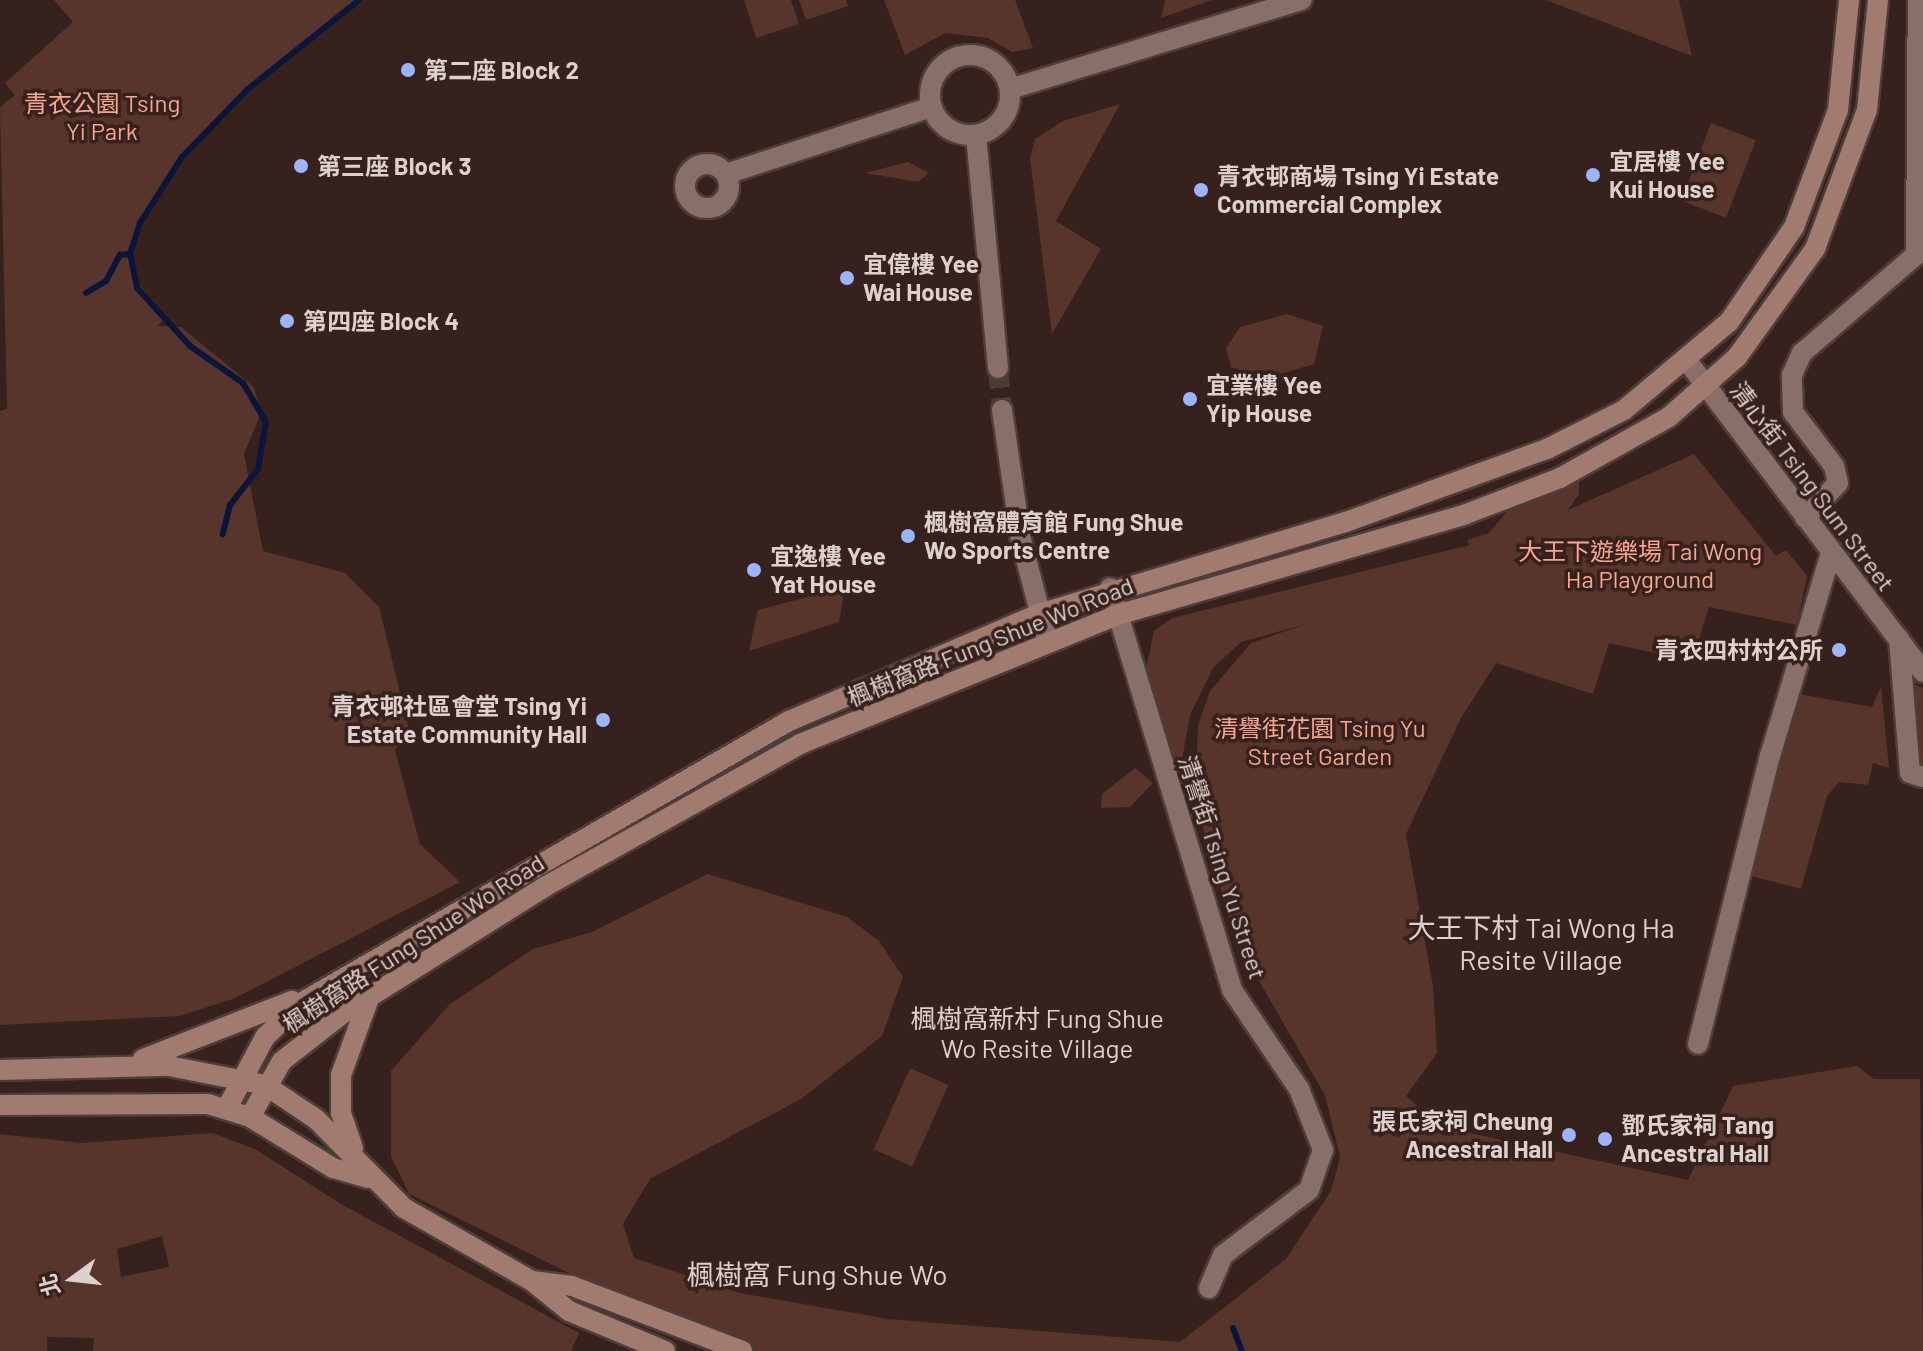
<!DOCTYPE html>
<meta charset="utf-8">
<style>
body{margin:0}
#map{position:relative;width:1923px;height:1351px;overflow:hidden;background:#36211c;font-family:Barlow,"Noto Sans TC",sans-serif}
div>[style]{position:absolute}
.green>*{inset:0;background:#57352c;transform-origin:0 0}
.stream>*{height:6px;margin:-3px;padding:0 3px;transform-origin:3px;border-radius:3px;background:#0b1439}
.street-tunnel>*{height:20px;margin-top:-10px;transform-origin:0;background:repeating-linear-gradient(90deg,#4f3b36 0 20px,transparent 0 30px)}
.roads{filter:drop-shadow(2px 0 #4e3d39) drop-shadow(-2px 0 #4e3d39) drop-shadow(0 2px #4e3d39) drop-shadow(0 -2px #4e3d39)}
.street>*{height:20px;margin:-10px;padding:0 10px;transform-origin:10px;border-radius:10px;background:#886f68}
.street>.ring{margin:-10px;padding:0;box-sizing:content-box;background:none;border:20px solid #886f68;border-radius:50%}
.secondary>*{height:20px;margin:-10px;padding:0 10px;transform-origin:10px;border-radius:10px;background:#a17a70}
.dots>*{width:22px;height:22px;translate:-50% -50%;box-sizing:border-box;border:4px solid #36211c;border-radius:50%}
span{translate:-50% -50%;white-space:nowrap;text-align:center;line-height:1.15;-webkit-text-stroke:7px #36211c;paint-order:stroke}
.poi-label{font-size:24px;color:#ded0cc;font-weight:700}
.left{translate:0 -50%;text-align:left}
.right{translate:-100% -50%;text-align:right}
.park-label{font-size:24px;color:#f8a68f}
.street-label{font-size:24px;color:#ded0cc}
.neighbourhood-label{font-size:26px;color:#ded0cc}
.quarter-label{font-size:28px;color:#ded0cc}
.north{position:absolute;left:32px;top:1239px;width:80px;height:80px;-webkit-text-stroke:6px #36211c;paint-order:stroke;rotate:255deg;font-size:22px;font-weight:700;line-height:32px;text-align:center;color:#ded0cc}
.north::after{content:'';display:block;margin:auto;width:28px;height:36px;background:#ded0cc;clip-path:polygon(50% 0,100% 100%,50% 72%,0 100%)}
</style>
<div id="map">
<div class="green">
<div style="clip-path:polygon(54px 0,359px 0,248px 89px,182px 157px,135px 235px,131px 273px,164px 318px,158px 326px,181px 327px,254px 387px,261px 413px,244px 454px,263px 551px,345px 573px,379px 607px,409px 729px,395px 750px,420px 844px,460px 882px,233px 999px,179px 1016px,0 1025px,0 411px,7px 409px,0 107px,15px 95px,5px 83px,73px 22px)"></div>
<div style="clip-path:polygon(744px 0,791px 0,799px 24px,756px 38px)"></div>
<div style="clip-path:polygon(799px 0,846px 0,848px 6px,806px 20px)"></div>
<div style="clip-path:polygon(884px 0,1015px 0,1033px 48px,1012px 52px,988px 38px,945px 33px,905px 55px)"></div>
<div style="clip-path:polygon(1165px 0,1212px 0,1161px 18px)"></div>
<div style="clip-path:polygon(1546px 0,1679px 0,1692px 56px)"></div>
<div style="clip-path:polygon(1120px 104px,1056px 221px,1101px 249px,1052px 334px,1030px 158px,1035px 139px,1063px 121px)"></div>
<div style="left:1711px;top:123px;width:48px;height:83px;rotate:21deg"></div>
<div style="clip-path:polygon(908px 162px,929px 173px,918px 182px,865px 173px)"></div>
<div style="clip-path:polygon(1287px 314px,1323px 326px,1314px 364px,1267px 378px,1231px 367px,1226px 348px,1240px 327px)"></div>
<div style="clip-path:polygon(1694px 454px,1776px 556px,1786px 550px,1807px 576px,1797px 625px,1709px 607px,1692px 661px,1609px 643px,1593px 694px,1496px 663px,1461px 718px,1406px 834px,1433px 986px,1437px 1053px,1406px 1096px,1442px 1127px,1688px 1180px,1733px 1086px,1857px 1066px,1874px 1079px,1920px 1079px,1923px 1351px,756px 1351px,646px 1311px,409px 1194px,391px 1156px,391px 1071px,450px 1004px,533px 949px,592px 932px,708px 874px,847px 917px,879px 941px,903px 977px,882px 1036px,801px 1099px,650px 1179px,623px 1224px,634px 1258px,740px 1293px,888px 1319px,1180px 1342px,1286px 1259px,1331px 1191px,1340px 1157px,1325px 1095px,1237px 943px,1195px 801px,1198px 726px,1210px 691px,1251px 643px,1306px 624px,1241px 642px,1213px 668px,1190px 715px,1178px 782px,1146px 669px,1154px 631px,1172px 618px,1470px 545px,1467px 540px,1489px 533px,1514px 503px,1579px 474px,1579px 494px,1568px 510px)"></div>
<div style="clip-path:polygon(845px 587px,839px 622px,749px 651px,758px 610px)"></div>
<div style="clip-path:polygon(1911px 683px,1923px 688px,1923px 767px,1918px 759px)"></div>
<div style="clip-path:polygon(1881px 686px,1889px 768px,1873px 763px,1868px 785px,1839px 782px,1827px 796px,1801px 889px,1747px 875px,1793px 693px,1872px 707px)"></div>
<div style="clip-path:polygon(1135px 768px,1153px 783px,1130px 807px,1101px 808px,1102px 794px)"></div>
<div style="left:910px;top:1068px;width:42px;height:89px;rotate:24deg"></div>
<div style="clip-path:polygon(evenodd,212px 1133px,255px 1149px,341px 1204px,579px 1333px,571px 1351px,93px 1351px,94px 1338px,47px 1337px,47px 1351px,0 1351px,0 1134px,82px 1143px,212px 1133px,162px 1236px,169px 1267px,121px 1277px,117px 1249px,162px 1236px)"></div>
</div>
<div class="stream">
<div style="left:130px;top:254px;width:35px;rotate:78deg"></div>
<div style="left:137px;top:288px;width:79px;rotate:47.6deg"></div>
<div style="left:190px;top:346px;width:65px;rotate:34.9deg"></div>
<div style="left:243px;top:383px;width:45px;rotate:59.5deg"></div>
<div style="left:266px;top:422px;width:48px;rotate:99.7deg"></div>
<div style="left:258px;top:469px;width:46px;rotate:127.9deg"></div>
<div style="left:230px;top:505px;width:30px;rotate:104deg"></div>
<div style="left:86px;top:293px;width:23px;rotate:-31deg"></div>
<div style="left:106px;top:281px;width:30px;rotate:-62deg"></div>
<div style="left:120px;top:255px;width:10px;rotate:-6deg"></div>
<div style="left:130px;top:254px;width:33px;rotate:-72deg"></div>
<div style="left:140px;top:223px;width:78px;rotate:-57.5deg"></div>
<div style="left:182px;top:157px;width:95px;rotate:-45.9deg"></div>
<div style="left:248px;top:89px;width:142px;rotate:-38.7deg"></div>
<div style="left:1233px;top:1328px;width:25px;rotate:69deg"></div>
</div>
<div class="street-tunnel">
<div style="left:998px;top:368px;width:42px;rotate:84.6deg"></div>
</div>
<div class="roads">
<div class="street">
<div class="ring" style="left:930px;top:55px;width:60px;height:60px"></div>
<div style="left:1010px;top:89px;width:305px;rotate:-17deg"></div>
<div style="left:976px;top:135px;width:234px;rotate:84.6deg"></div>
<div class="ring" style="left:685px;top:164px;width:24px;height:24px"></div>
<div style="left:726px;top:174px;width:216px;rotate:-18.1deg"></div>
<div style="left:1688px;top:362px;width:389px;rotate:52.8deg"></div>
<div style="left:1002px;top:410px;width:131px;rotate:81.7deg"></div>
<div style="left:1021px;top:540px;width:106px;rotate:75.3deg"></div>
<div style="left:1805px;top:518px;width:48px;rotate:-46.7deg"></div>
<div style="left:1838px;top:483px;width:17px;rotate:-103deg"></div>
<div style="left:1834px;top:466px;width:68px;rotate:-127.2deg"></div>
<div style="left:1793px;top:412px;width:37px;rotate:-92deg"></div>
<div style="left:1792px;top:375px;width:24px;rotate:-66deg"></div>
<div style="left:1802px;top:353px;width:150px;rotate:-40.7deg"></div>
<div style="left:1916px;top:255px;width:255px;rotate:-89.6deg"></div>
<div style="left:1110px;top:588px;width:420px;rotate:73.1deg"></div>
<div style="left:1232px;top:990px;width:120px;rotate:55.9deg"></div>
<div style="left:1299px;top:1089px;width:66px;rotate:68.5deg"></div>
<div style="left:1323px;top:1150px;width:42px;rotate:109.3deg"></div>
<div style="left:1309px;top:1190px;width:108px;rotate:142.9deg"></div>
<div style="left:1223px;top:1255px;width:36px;rotate:113deg"></div>
<div style="left:1899px;top:639px;width:134px;rotate:85.3deg"></div>
<div style="left:1910px;top:773px;width:14px;rotate:17deg"></div>
<div style="left:1698px;top:1044px;width:297px;rotate:-76deg"></div>
<div style="left:1770px;top:756px;width:212px;rotate:-73.3deg"></div>
</div>
<div class="secondary">
<div style="left:143px;top:1059px;width:160px;rotate:-21.3deg"></div>
<div style="left:0;top:1070px;width:169px;rotate:-1.4deg"></div>
<div style="left:169px;top:1066px;width:98px;rotate:11.2deg"></div>
<div style="left:265px;top:1085px;width:61px;rotate:33.7deg"></div>
<div style="left:316px;top:1119px;width:125px;rotate:45.3deg"></div>
<div style="left:404px;top:1208px;width:147px;rotate:29.7deg"></div>
<div style="left:532px;top:1281px;width:48px;rotate:39deg"></div>
<div style="left:569px;top:1311px;width:104px;rotate:22.6deg"></div>
<div style="left:0;top:1105px;width:208px;rotate:-0.3deg"></div>
<div style="left:208px;top:1104px;width:44px;rotate:17.2deg"></div>
<div style="left:250px;top:1117px;width:97px;rotate:31.6deg"></div>
<div style="left:333px;top:1168px;width:36px;rotate:16deg"></div>
<div style="left:227px;top:1108px;width:81px;rotate:-61.8deg"></div>
<div style="left:265px;top:1037px;width:47px;rotate:-44.1deg"></div>
<div style="left:299px;top:1004px;width:566px;rotate:-30.01deg"></div>
<div style="left:789px;top:721px;width:272px;rotate:-23.2deg"></div>
<div style="left:1039px;top:614px;width:320px;rotate:-16.7deg"></div>
<div style="left:1346px;top:522px;width:214px;rotate:-20deg"></div>
<div style="left:1547px;top:449px;width:86px;rotate:-26.9deg"></div>
<div style="left:1624px;top:410px;width:137px;rotate:-40deg"></div>
<div style="left:1729px;top:322px;width:115px;rotate:-55.6deg"></div>
<div style="left:1794px;top:227px;width:125px;rotate:-69.4deg"></div>
<div style="left:1838px;top:110px;width:111px;rotate:-84.3deg"></div>
<div style="left:250px;top:1117px;width:64px;rotate:-60.3deg"></div>
<div style="left:282px;top:1061px;width:76px;rotate:-38.1deg"></div>
<div style="left:342px;top:1014px;width:241px;rotate:-32.1deg"></div>
<div style="left:546px;top:886px;width:291px;rotate:-29.2deg"></div>
<div style="left:800px;top:744px;width:342px;rotate:-22.1deg"></div>
<div style="left:1117px;top:615px;width:363px;rotate:-16.1deg"></div>
<div style="left:1466px;top:514px;width:101px;rotate:-21deg"></div>
<div style="left:1560px;top:478px;width:125px;rotate:-29.2deg"></div>
<div style="left:1669px;top:417px;width:91px;rotate:-41.4deg"></div>
<div style="left:1737px;top:357px;width:133px;rotate:-54.2deg"></div>
<div style="left:1815px;top:249px;width:148px;rotate:-69.5deg"></div>
<div style="left:1867px;top:110px;width:111px;rotate:-84.3deg"></div>
<div style="left:353px;top:1148px;width:37px;rotate:-109deg"></div>
<div style="left:341px;top:1113px;width:38px;rotate:-90deg"></div>
<div style="left:341px;top:1075px;width:79px;rotate:-70deg"></div>
<div style="left:532px;top:1281px;width:40px;rotate:7.1deg"></div>
<div style="left:572px;top:1286px;width:182px;rotate:20.9deg"></div>
</div>
</div>
<div class="dots">
<div style="left:408px;top:70px;background:#9bb4fd"></div>
<div style="left:301px;top:166px;background:#9bb4fd"></div>
<div style="left:1593px;top:175px;background:#9bb4fd"></div>
<div style="left:1201px;top:190px;background:#9bb4fd"></div>
<div style="left:847px;top:278px;background:#9bb4fd"></div>
<div style="left:287px;top:321px;background:#9bb4fd"></div>
<div style="left:1190px;top:399px;background:#9bb4fd"></div>
<div style="left:908px;top:536px;background:#9bb4fd"></div>
<div style="left:754px;top:570px;background:#9bb4fd"></div>
<div style="left:1839px;top:650px;background:#9bb4fd"></div>
<div style="left:603px;top:720px;background:#9bb4fd"></div>
<div style="left:1569px;top:1135px;background:#9bb4fd"></div>
<div style="left:1605px;top:1139px;background:#9bb4fd"></div>
</div>
<div class="poi-label">
<span class="left" style="left:424px;top:70px">第二座 Block 2</span>
<span class="left" style="left:1609px;top:175px">宜居樓 Yee<br>Kui House</span>
<span class="left" style="left:317px;top:166px">第三座 Block 3</span>
<span class="left" style="left:1217px;top:190px">青衣邨商場 Tsing Yi Estate<br>Commercial Complex</span>
<span class="left" style="left:863px;top:278px">宜偉樓 Yee<br>Wai House</span>
<span class="left" style="left:303px;top:321px">第四座 Block 4</span>
<span class="left" style="left:1206px;top:399px">宜業樓 Yee<br>Yip House</span>
<span class="left" style="left:924px;top:536px">楓樹窩體育館 Fung Shue<br>Wo Sports Centre</span>
<span class="left" style="left:770px;top:570px">宜逸樓 Yee<br>Yat House</span>
<span class="right" style="left:1823px;top:650px">青衣四村村公所</span>
<span class="right" style="left:587px;top:720px">青衣邨社區會堂 Tsing Yi<br>Estate Community Hall</span>
<span class="right" style="left:1553px;top:1135px">張氏家祠 Cheung<br>Ancestral Hall</span>
<span class="left" style="left:1621px;top:1139px">鄧氏家祠 Tang<br>Ancestral Hall</span>
</div>
<div class="park-label">
<span style="left:102px;top:117px">青衣公園 Tsing<br>Yi Park</span>
<span style="left:1640px;top:565px">大王下遊樂場 Tai Wong<br>Ha Playground</span>
<span style="left:1320px;top:742px">清譽街花園 Tsing Yu<br>Street Garden</span>
</div>
<div class="street-label">
<span style="left:1813px;top:486px;rotate:53deg">清心街 Tsing Sum Street</span>
<span style="left:990px;top:641px;rotate:-22deg">楓樹窩路 Fung Shue Wo Road</span>
<span style="left:1223px;top:867px;rotate:72deg">清譽街 Tsing Yu Street</span>
<span style="left:413px;top:943px;rotate:-33deg">楓樹窩路 Fung Shue Wo Road</span>
</div>
<div class="neighbourhood-label">
<span style="left:1037px;top:1033px">楓樹窩新村 Fung Shue<br>Wo Resite Village</span>
</div>
<div class="quarter-label">
<span style="left:1541px;top:943px">大王下村 Tai Wong Ha<br>Resite Village</span>
<span style="left:817px;top:1274px">楓樹窩 Fung Shue Wo</span>
</div>
<div class="north">北</div>
</div>
